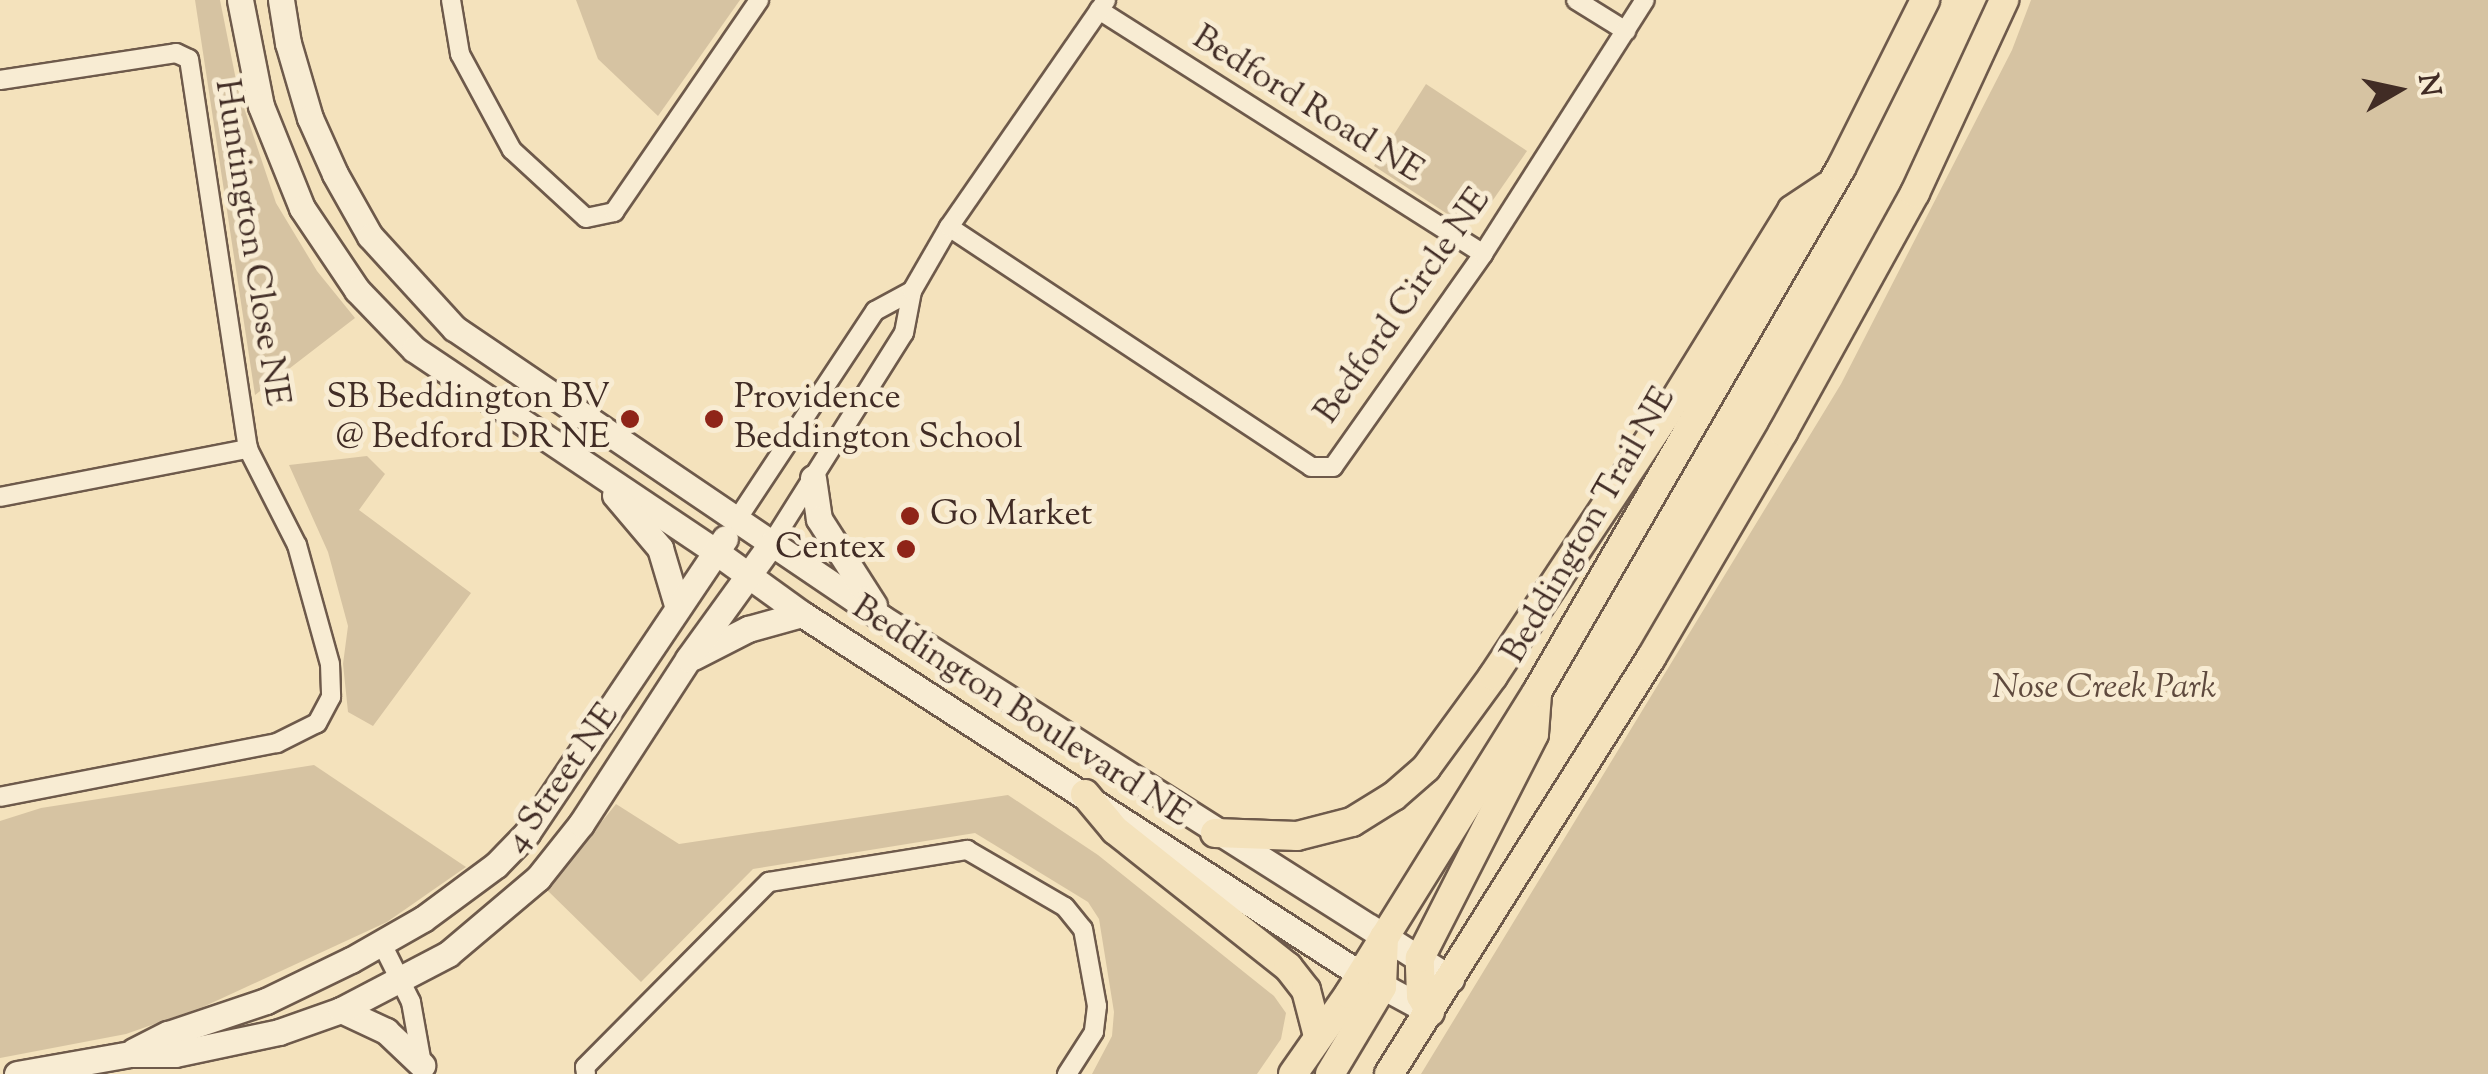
<!DOCTYPE html>
<style>
body{margin:0}
#map{position:relative;width:2488px;height:1074px;overflow:hidden;background:#f4e2bc;font-family:"Sorts Mill Goudy",serif}
div>[style]{position:absolute}
.green>*{inset:0;background:#d6c3a2}
.roads{filter:drop-shadow(2px 0 #6e5a4b) drop-shadow(-2px 0 #6e5a4b) drop-shadow(0 2px #6e5a4b) drop-shadow(0 -2px #6e5a4b)}
.street>*{height:18px;margin:-9px;padding:0 9px;transform-origin:9px;border-radius:9px;background:#f8ecd3}
.secondary>*{height:25px;margin:-12.5px;padding:0 12.5px;transform-origin:12.5px;border-radius:12.5px;background:#f8ecd3}
.primary>*{height:28px;margin:-14px;padding:0 14px;transform-origin:14px;border-radius:14px;background:#f4e2bc}
.dots>*{width:28px;height:28px;translate:-50% -50%;box-sizing:border-box;border:5px solid #f8ecd3;border-radius:50%}
span{translate:-50% -50%;white-space:nowrap;text-align:center;line-height:1.15;-webkit-text-stroke:10px #f8ecd3;paint-order:stroke}
.street-label{font-size:35px;color:#412c25}
.poi-label{font-size:35px;color:#412c25}
.right{translate:-100% -50%;text-align:right}
.left{translate:0 -50%;text-align:left}
.park-label{font-size:35px;color:#5f4a3e;font-style:italic}
.north{position:absolute;left:2348px;top:40px;width:100px;height:100px;-webkit-text-stroke:8px #f8ecd3;paint-order:stroke;rotate:81deg;font-size:28px;font-weight:700;line-height:40px;text-align:center;color:#412c25}
.north::after{content:'';display:block;margin:auto;width:35px;height:45px;background:#412c25;clip-path:polygon(50% 0,100% 100%,50% 72%,0 100%)}
</style>
<div id="map">
<div class="green">
<div style="clip-path:polygon(195px 0,220px 0,238px 90px,276px 203px,317px 271px,355px 318px,255px 395px)"></div>
<div style="clip-path:polygon(576px 0,740px 0,658px 116px,598px 59px)"></div>
<div style="clip-path:polygon(2031px 0,2488px 0,2488px 1074px,1421px 1074px,1841px 384px,2012px 50px)"></div>
<div style="clip-path:polygon(1426px 84px,1527px 151px,1486px 210px,1468px 218px,1455px 219px,1374px 166px)"></div>
<div style="clip-path:polygon(367px 456px,385px 474px,359px 510px,471px 593px,373px 726px,348px 712px,343px 664px,348px 626px,328px 552px,289px 465px)"></div>
<div style="clip-path:polygon(314px 765px,466px 867px,387px 922px,203px 1007px,126px 1034px,0 1058px,0 821px,41px 808px)"></div>
<div style="clip-path:polygon(1008px 795px,1098px 855px,1274px 996px,1286px 1013px,1281px 1039px,1257px 1074px,1092px 1074px,1112px 1036px,1114px 1012px,1099px 919px,1088px 902px,975px 833px,753px 869px,641px 982px,547px 890px,616px 804px,679px 844px)"></div>
</div>
<div class="roads">
<div class="street">
<div style="left:451px;top:0;width:55px;rotate:80.5deg"></div>
<div style="left:460px;top:54px;width:109px;rotate:61.6deg"></div>
<div style="left:512px;top:150px;width:100px;rotate:42.6deg"></div>
<div style="left:586px;top:218px;width:29px;rotate:-12deg"></div>
<div style="left:614px;top:212px;width:257px;rotate:-55.6deg"></div>
<div style="left:1576px;top:0;width:59px;rotate:31.8deg"></div>
<div style="left:1099px;top:10px;width:455px;rotate:32.4deg"></div>
<div style="left:0;top:80px;width:178px;rotate:-8.7deg"></div>
<div style="left:176px;top:53px;width:14px;rotate:25deg"></div>
<div style="left:189px;top:59px;width:394px;rotate:81.4deg"></div>
<div style="left:248px;top:449px;width:108px;rotate:63deg"></div>
<div style="left:297px;top:545px;width:123px;rotate:74.5deg"></div>
<div style="left:330px;top:664px;width:33px;rotate:88deg"></div>
<div style="left:331px;top:697px;width:30px;rotate:118deg"></div>
<div style="left:317px;top:723px;width:45px;rotate:153.4deg"></div>
<div style="left:277px;top:743px;width:282px;rotate:169deg"></div>
<div style="left:949px;top:227px;width:434px;rotate:33.5deg"></div>
<div style="left:1311px;top:467px;width:22px"></div>
<div style="left:1333px;top:467px;width:261px;rotate:-54.8deg"></div>
<div style="left:1483px;top:254px;width:301px;rotate:-57.5deg"></div>
<div style="left:0;top:497px;width:253px;rotate:-11deg"></div>
<div style="left:736px;top:521px;width:252px;rotate:-56.5deg"></div>
<div style="left:875px;top:311px;width:42px;rotate:-28.4deg"></div>
<div style="left:771px;top:544px;width:249px;rotate:-57.8deg"></div>
<div style="left:904px;top:333px;width:43px;rotate:-79.2deg"></div>
<div style="left:912px;top:291px;width:74px;rotate:-60deg"></div>
<div style="left:949px;top:227px;width:276px;rotate:-55.3deg"></div>
<div style="left:382px;top:944px;width:65px;rotate:63.4deg"></div>
<div style="left:411px;top:1002px;width:63px;rotate:79.9deg"></div>
<div style="left:586px;top:1074px;width:7px;rotate:-98deg"></div>
<div style="left:585px;top:1067px;width:261px;rotate:-45.2deg"></div>
<div style="left:769px;top:882px;width:201px;rotate:-9.2deg"></div>
<div style="left:967px;top:850px;width:113px;rotate:30.2deg"></div>
<div style="left:1065px;top:907px;width:28px;rotate:51deg"></div>
<div style="left:1083px;top:929px;width:78px;rotate:79.7deg"></div>
<div style="left:1097px;top:1006px;width:26px;rotate:97deg"></div>
<div style="left:1094px;top:1032px;width:50px;rotate:122.7deg"></div>
</div>
<div class="secondary">
<div style="left:240px;top:0;width:108px;rotate:78.8deg"></div>
<div style="left:261px;top:106px;width:110px;rotate:68.1deg"></div>
<div style="left:302px;top:208px;width:99px;rotate:56.1deg"></div>
<div style="left:357px;top:290px;width:82px;rotate:46deg"></div>
<div style="left:414px;top:349px;width:364px;rotate:33.9deg"></div>
<div style="left:716px;top:552px;width:106px;rotate:35.8deg"></div>
<div style="left:802px;top:614px;width:664px;rotate:32.83deg"></div>
<div style="left:1360px;top:974px;width:80px;rotate:28.5deg"></div>
<div style="left:281px;top:0;width:44px;rotate:80.8deg"></div>
<div style="left:288px;top:43px;width:78px;rotate:73.7deg"></div>
<div style="left:310px;top:118px;width:61px;rotate:65.9deg"></div>
<div style="left:335px;top:174px;width:71px;rotate:60.6deg"></div>
<div style="left:370px;top:236px;width:125px;rotate:47.6deg"></div>
<div style="left:454px;top:328px;width:517px;rotate:34.12deg"></div>
<div style="left:882px;top:618px;width:674px;rotate:32.39deg"></div>
<div style="left:813px;top:478px;width:41px;rotate:81.7deg"></div>
<div style="left:819px;top:519px;width:102px;rotate:57.4deg"></div>
<div style="left:615px;top:495px;width:70px;rotate:49.7deg"></div>
<div style="left:660px;top:548px;width:59px;rotate:73.4deg"></div>
<div style="left:693px;top:657px;width:62px;rotate:-27deg"></div>
<div style="left:748px;top:629px;width:56px;rotate:-15.5deg"></div>
<div style="left:341px;top:1010px;width:50px;rotate:25deg"></div>
<div style="left:386px;top:1031px;width:50px;rotate:43.4deg"></div>
<div style="left:134px;top:1051px;width:38px;rotate:-27deg"></div>
<div style="left:168px;top:1034px;width:103px;rotate:-18.6deg"></div>
<div style="left:266px;top:1001px;width:94px;rotate:-25.8deg"></div>
<div style="left:351px;top:960px;width:83px;rotate:-29.7deg"></div>
<div style="left:423px;top:919px;width:91px;rotate:-36.5deg"></div>
<div style="left:496px;top:865px;width:45px;rotate:-45.9deg"></div>
<div style="left:527px;top:833px;width:355px;rotate:-56.1deg"></div>
<div style="left:17px;top:1074px;width:115px;rotate:-10deg"></div>
<div style="left:130px;top:1054px;width:45px"></div>
<div style="left:175px;top:1054px;width:106px;rotate:-11.9deg"></div>
<div style="left:279px;top:1032px;width:66px;rotate:-19.5deg"></div>
<div style="left:341px;top:1010px;width:121px;rotate:-27.6deg"></div>
<div style="left:448px;top:954px;width:118px;rotate:-40.2deg"></div>
<div style="left:538px;top:878px;width:69px;rotate:-51.5deg"></div>
<div style="left:581px;top:824px;width:197px;rotate:-57deg"></div>
<div style="left:688px;top:659px;width:142px;rotate:-54.2deg"></div>
</div>
<div class="primary">
<div style="left:1085px;top:794px;width:47px;rotate:50.2deg"></div>
<div style="left:1115px;top:830px;width:221px;rotate:38.4deg"></div>
<div style="left:1288px;top:967px;width:29px;rotate:52deg"></div>
<div style="left:1306px;top:990px;width:48px;rotate:75.4deg"></div>
<div style="left:1215px;top:833px;width:82px;rotate:2.1deg"></div>
<div style="left:1297px;top:836px;width:57px;rotate:-14.3deg"></div>
<div style="left:1352px;top:822px;width:49px;rotate:-31.8deg"></div>
<div style="left:1394px;top:796px;width:43px;rotate:-41.2deg"></div>
<div style="left:1426px;top:768px;width:114px;rotate:-53.9deg"></div>
<div style="left:1493px;top:676px;width:312px;rotate:-56.5deg"></div>
<div style="left:1665px;top:416px;width:242px;rotate:-58.3deg"></div>
<div style="left:1792px;top:210px;width:43px;rotate:-33.7deg"></div>
<div style="left:1430px;top:1012px;width:18px;rotate:-119deg"></div>
<div style="left:1421px;top:996px;width:38px;rotate:-92deg"></div>
<div style="left:1420px;top:958px;width:251px;rotate:-63deg"></div>
<div style="left:1534px;top:734px;width:40px;rotate:-85.7deg"></div>
<div style="left:1293px;top:1074px;width:98px;rotate:-55deg"></div>
<div style="left:1349px;top:994px;width:356px;rotate:-58.1deg"></div>
<div style="left:1537px;top:692px;width:606px;rotate:-59.88deg"></div>
<div style="left:1841px;top:168px;width:188px;rotate:-63.4deg"></div>
<div style="left:1330px;top:1074px;width:101px;rotate:-59.1deg"></div>
<div style="left:1382px;top:987px;width:50px;rotate:-87.7deg"></div>
<div style="left:1389px;top:1074px;width:492px;rotate:-57.8deg"></div>
<div style="left:1651px;top:658px;width:262px;rotate:-59.7deg"></div>
<div style="left:1783px;top:432px;width:273px;rotate:-61.1deg"></div>
<div style="left:1915px;top:193px;width:213px;rotate:-65.2deg"></div>
</div>
</div>
<div class="dots">
<div style="left:630px;top:419px;background:#8f2418"></div>
<div style="left:714px;top:419px;background:#8f2418"></div>
<div style="left:910px;top:516px;background:#8f2418"></div>
<div style="left:906px;top:549px;background:#8f2418"></div>
</div>
<div class="street-label">
<span style="left:1307px;top:106px;rotate:32deg">Bedford Road NE</span>
<span style="left:250px;top:243px;rotate:81deg">Huntington Close NE</span>
<span style="left:1404px;top:307px;rotate:-55deg">Bedford Circle NE</span>
<span style="left:1590px;top:526px;rotate:-60deg">Beddington Trail NE</span>
<span style="left:1020px;top:713px;rotate:33deg">Beddington Boulevard NE</span>
<span style="left:563px;top:779px;rotate:-55deg">4 Street NE</span>
</div>
<div class="poi-label">
<span class="right" style="left:610px;top:419px">SB Beddington BV<br>@ Bedford DR NE</span>
<span class="left" style="left:734px;top:419px">Providence<br>Beddington School</span>
<span class="left" style="left:930px;top:516px">Go Market</span>
<span class="right" style="left:886px;top:549px">Centex</span>
</div>
<div class="park-label">
<span style="left:2104px;top:689px">Nose Creek Park</span>
</div>
<div class="north">N</div>
</div>
